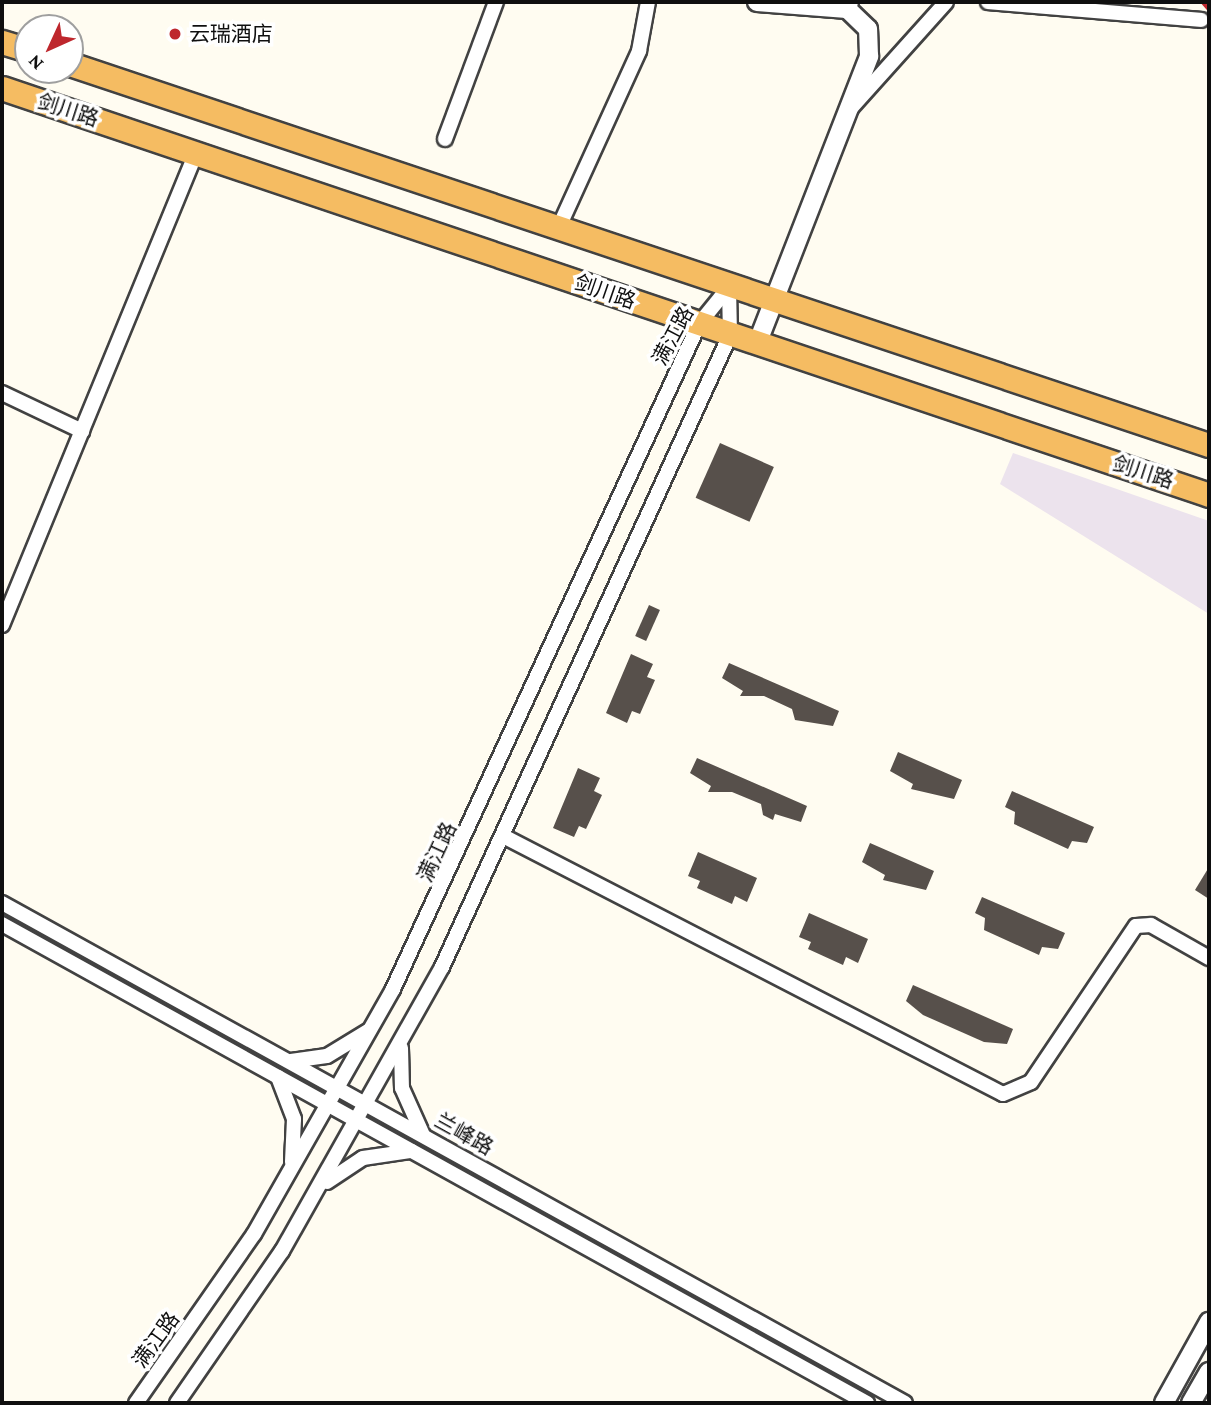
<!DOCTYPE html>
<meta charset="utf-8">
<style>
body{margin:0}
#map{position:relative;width:1211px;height:1405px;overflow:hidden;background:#fffcf1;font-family:"Crimson Pro","Noto Sans SC",serif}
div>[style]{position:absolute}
.industrial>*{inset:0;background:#ece3ed}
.building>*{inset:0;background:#57504b;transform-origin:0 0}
.roads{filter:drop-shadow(2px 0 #424242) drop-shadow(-2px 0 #424242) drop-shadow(0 2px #424242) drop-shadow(0 -2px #424242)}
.minor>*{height:14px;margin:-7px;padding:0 7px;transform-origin:7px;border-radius:7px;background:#fff}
.tertiary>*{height:18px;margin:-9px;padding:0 9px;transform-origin:9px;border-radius:9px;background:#fff}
.trunk>*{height:23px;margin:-11.5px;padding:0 11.5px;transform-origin:11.5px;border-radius:11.5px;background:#f5bc62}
.rail>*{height:3.5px;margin:-1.75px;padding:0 1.75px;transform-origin:1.75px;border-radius:1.75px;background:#be272d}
.dots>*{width:19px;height:19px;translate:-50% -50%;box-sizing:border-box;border:4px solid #fff;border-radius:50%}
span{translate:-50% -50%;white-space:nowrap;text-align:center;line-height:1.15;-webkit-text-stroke:7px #fff;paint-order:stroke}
.poi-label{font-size:21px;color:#0f0f0f}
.left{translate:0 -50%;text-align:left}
.street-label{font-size:21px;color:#0f0f0f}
.frame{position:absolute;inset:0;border:4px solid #0f0f0f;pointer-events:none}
.north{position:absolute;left:14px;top:14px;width:70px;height:70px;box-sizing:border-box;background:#fff;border:2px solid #9f9f9f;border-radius:50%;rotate:225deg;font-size:19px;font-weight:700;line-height:28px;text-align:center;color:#0f0f0f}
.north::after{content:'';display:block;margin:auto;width:24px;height:32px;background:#be272d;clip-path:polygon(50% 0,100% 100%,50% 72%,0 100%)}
</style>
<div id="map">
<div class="industrial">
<div style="clip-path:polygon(1013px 453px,1209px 521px,1209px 614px,1000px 484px)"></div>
</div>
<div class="building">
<div style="left:720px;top:443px;width:59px;height:60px;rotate:24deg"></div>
<div style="left:649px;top:605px;width:12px;height:34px;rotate:24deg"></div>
<div style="clip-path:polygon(631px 654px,653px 664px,647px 677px,655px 680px,640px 714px,632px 711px,627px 723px,606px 713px)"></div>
<div style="clip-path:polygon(729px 663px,839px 711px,833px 726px,795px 720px,792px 709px,764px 696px,740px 696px,743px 691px,722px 678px)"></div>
<div style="clip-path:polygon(898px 752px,962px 780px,954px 799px,911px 789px,913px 784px,890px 771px)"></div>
<div style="clip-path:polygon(697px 758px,807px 806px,801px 822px,775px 814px,773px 820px,763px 815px,761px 804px,732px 792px,708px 792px,711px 786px,690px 773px)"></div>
<div style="clip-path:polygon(578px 768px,600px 778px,594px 791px,602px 795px,586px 829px,579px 826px,574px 837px,553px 828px)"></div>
<div style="clip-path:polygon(1012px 791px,1094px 827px,1087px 843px,1072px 841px,1068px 849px,1014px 824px,1015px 812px,1005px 807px)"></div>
<div style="clip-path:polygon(870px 843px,934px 871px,926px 890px,883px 880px,885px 875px,862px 862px)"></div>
<div style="clip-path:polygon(698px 852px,757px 878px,747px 902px,735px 896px,732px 904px,697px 888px,700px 881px,688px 876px)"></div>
<div style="clip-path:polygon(1209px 867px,1209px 899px,1195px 890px)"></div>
<div style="clip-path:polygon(982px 897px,1065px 933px,1058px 949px,1042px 947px,1039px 955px,984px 930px,985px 918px,975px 913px)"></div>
<div style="clip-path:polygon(809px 913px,868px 939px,858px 963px,846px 957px,843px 965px,808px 949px,811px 942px,799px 937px)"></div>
<div style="clip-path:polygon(913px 985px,1013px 1029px,1007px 1044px,984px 1042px,923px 1015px,906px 1001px)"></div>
</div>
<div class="roads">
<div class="minor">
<div style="left:988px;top:2px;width:214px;rotate:4.8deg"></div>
<div style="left:851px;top:108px;width:142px;rotate:-48.1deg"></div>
<div style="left:445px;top:139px;width:146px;rotate:-69.6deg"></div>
<div style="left:558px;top:229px;width:196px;rotate:-65.5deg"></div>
<div style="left:639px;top:51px;width:50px;rotate:-79.6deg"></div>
<div style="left:2px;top:393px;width:89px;rotate:25.4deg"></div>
<div style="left:2px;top:625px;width:510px;rotate:-67.66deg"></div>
<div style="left:505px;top:837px;width:560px;rotate:27.3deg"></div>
<div style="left:1003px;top:1094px;width:30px;rotate:-23deg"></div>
<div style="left:1031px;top:1082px;width:188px;rotate:-56.1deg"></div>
<div style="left:1136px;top:926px;width:15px;rotate:-4deg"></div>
<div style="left:1151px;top:925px;width:67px;rotate:29.6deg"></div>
<div style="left:2px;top:903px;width:1032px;rotate:28.97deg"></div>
<div style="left:2px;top:924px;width:989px;rotate:28.98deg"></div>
<div style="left:401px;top:1048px;width:40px;rotate:88.6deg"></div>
<div style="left:402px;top:1088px;width:51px;rotate:65.9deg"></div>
<div style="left:291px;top:1061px;width:36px;rotate:-8deg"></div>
<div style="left:327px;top:1056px;width:48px;rotate:-31.4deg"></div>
<div style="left:278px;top:1077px;width:45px;rotate:69.1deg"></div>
<div style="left:294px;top:1119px;width:43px;rotate:92.7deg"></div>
<div style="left:327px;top:1182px;width:43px;rotate:-33.7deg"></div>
<div style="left:363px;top:1158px;width:49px;rotate:-8.3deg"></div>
<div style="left:136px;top:1403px;width:206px;rotate:-55.1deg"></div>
<div style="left:254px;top:1234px;width:282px;rotate:-60.4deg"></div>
<div style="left:393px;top:989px;width:732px;rotate:-65.29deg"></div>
<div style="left:699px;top:324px;width:48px;rotate:-51deg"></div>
<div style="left:177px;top:1403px;width:185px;rotate:-55.4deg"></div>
<div style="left:282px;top:1251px;width:326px;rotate:-60.6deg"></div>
<div style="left:442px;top:967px;width:695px;rotate:-65.5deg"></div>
<div style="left:730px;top:335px;width:48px;rotate:-91.2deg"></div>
</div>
<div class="tertiary">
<div style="left:757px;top:2px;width:90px;rotate:4.4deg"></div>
<div style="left:847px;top:9px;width:7px;rotate:-74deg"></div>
<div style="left:757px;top:344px;width:309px;rotate:-68.7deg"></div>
<div style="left:869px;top:56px;width:27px;rotate:-92deg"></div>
<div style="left:868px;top:29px;width:29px;rotate:-136deg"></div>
<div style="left:1164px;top:1403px;width:93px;rotate:-60.9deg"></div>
<div style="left:1191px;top:1403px;width:36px;rotate:-60deg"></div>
</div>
<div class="trunk">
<div style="left:2px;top:42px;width:27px;rotate:17deg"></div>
<div style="left:70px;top:64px;width:1201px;rotate:18.5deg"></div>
<div style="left:2px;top:88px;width:1274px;rotate:18.63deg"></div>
</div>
</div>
<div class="rail">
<div style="left:1203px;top:2px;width:9px;rotate:49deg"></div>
</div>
<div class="dots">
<div style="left:175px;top:34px;background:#be272d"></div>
</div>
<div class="poi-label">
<span class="left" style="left:189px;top:34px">云瑞酒店</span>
</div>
<div class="street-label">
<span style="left:68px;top:110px;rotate:18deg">剑川路</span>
<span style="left:605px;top:292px;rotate:19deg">剑川路</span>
<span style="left:673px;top:336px;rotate:-62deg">满江路</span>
<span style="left:1143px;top:472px;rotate:18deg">剑川路</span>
<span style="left:437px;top:852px;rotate:-65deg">满江路</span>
<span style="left:464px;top:1134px;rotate:29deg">兰峰路</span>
<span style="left:156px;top:1340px;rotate:-54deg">满江路</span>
</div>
<div class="frame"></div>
<div class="north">N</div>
</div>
